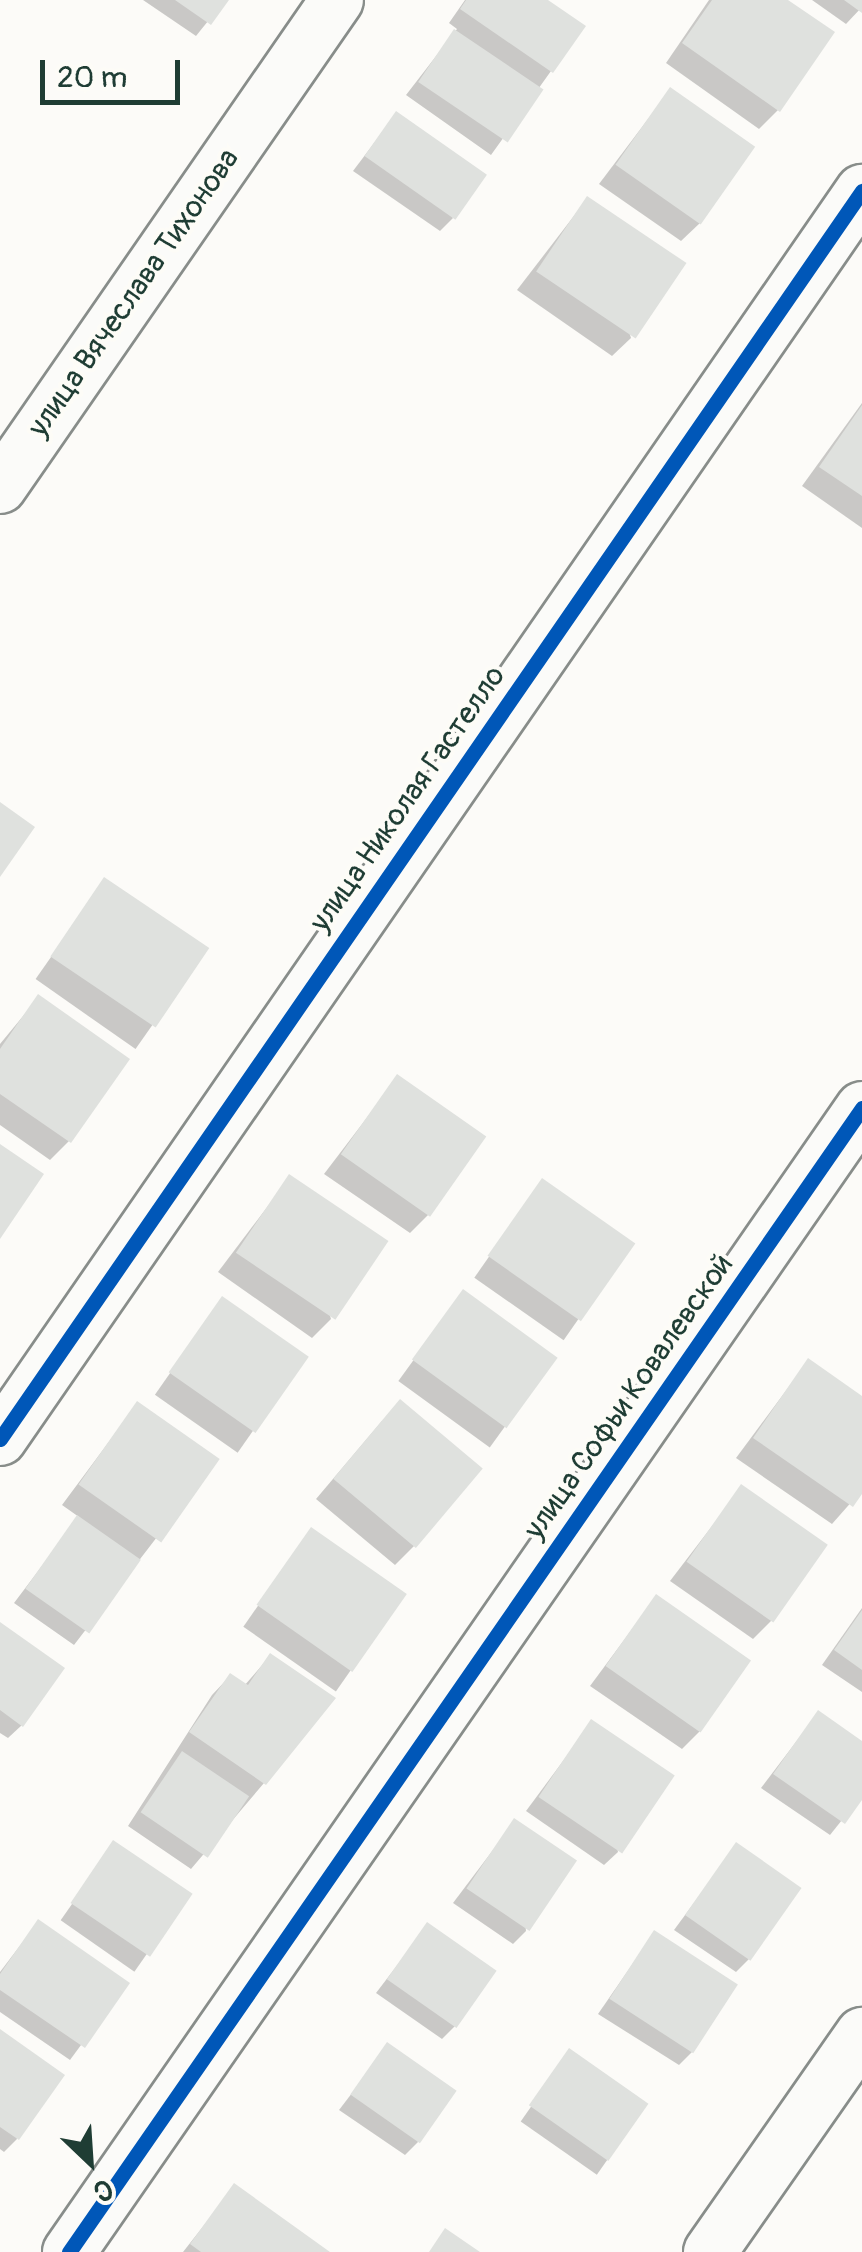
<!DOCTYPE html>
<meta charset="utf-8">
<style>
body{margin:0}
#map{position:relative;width:862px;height:2252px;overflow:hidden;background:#fcfbf8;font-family:Pangolin,sans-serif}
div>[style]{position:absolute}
.shadow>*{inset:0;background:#0003;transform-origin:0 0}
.building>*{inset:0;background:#dfe1de;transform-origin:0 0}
.roads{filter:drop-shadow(2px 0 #888d8a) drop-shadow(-2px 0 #888d8a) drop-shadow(0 2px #888d8a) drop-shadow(0 -2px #888d8a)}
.minor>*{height:52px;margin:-26px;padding:0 26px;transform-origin:26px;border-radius:26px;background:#fbfbf9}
.cycleway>*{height:15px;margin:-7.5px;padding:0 7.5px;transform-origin:7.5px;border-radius:7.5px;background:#0057b8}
span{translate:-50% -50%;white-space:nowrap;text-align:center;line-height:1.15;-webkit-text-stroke:8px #fdfcf7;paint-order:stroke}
.street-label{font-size:30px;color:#1f3d34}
.north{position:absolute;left:40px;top:2112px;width:100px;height:100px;-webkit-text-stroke:8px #fdfcf7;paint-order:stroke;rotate:155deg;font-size:28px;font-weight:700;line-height:40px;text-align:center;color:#1f3d34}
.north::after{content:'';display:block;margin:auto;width:35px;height:45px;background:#1f3d34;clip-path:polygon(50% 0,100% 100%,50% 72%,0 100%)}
.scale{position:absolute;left:40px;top:60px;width:140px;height:45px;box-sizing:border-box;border:5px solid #1f3d34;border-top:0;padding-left:12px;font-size:30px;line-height:35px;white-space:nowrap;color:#1f3d34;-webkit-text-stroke:8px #fdfcf7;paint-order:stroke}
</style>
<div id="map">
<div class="shadow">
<div style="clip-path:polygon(143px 0,225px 0,196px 36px)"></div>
<div style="clip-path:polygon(465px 0,543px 0,551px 71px,491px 155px,406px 95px,457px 29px,449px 23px)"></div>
<div style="clip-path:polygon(709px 0,784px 0,778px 110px,759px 129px,666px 63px)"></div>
<div style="clip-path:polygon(812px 0,862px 0,862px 7px,846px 24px)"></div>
<div style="clip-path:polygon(670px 90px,700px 223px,681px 241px,599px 184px)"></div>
<div style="clip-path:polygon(396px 114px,453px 218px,440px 231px,353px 171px)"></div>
<div style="clip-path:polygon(587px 199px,631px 338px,612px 356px,517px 290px)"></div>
<div style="clip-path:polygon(862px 403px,862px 528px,802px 486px)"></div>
<div style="left:105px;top:880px;width:122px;height:121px;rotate:35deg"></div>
<div style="clip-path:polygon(38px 998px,69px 1141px,50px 1160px,0 1125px,0 1044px)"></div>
<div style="clip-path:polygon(398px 1077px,429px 1214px,410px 1233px,324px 1174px)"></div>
<div style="clip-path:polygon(290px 1177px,331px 1319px,312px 1338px,218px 1272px)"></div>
<div style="left:542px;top:1181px;width:109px;height:118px;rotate:35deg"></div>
<div style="left:463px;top:1292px;width:113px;height:110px;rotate:36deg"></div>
<div style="left:222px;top:1299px;width:101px;height:117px;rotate:35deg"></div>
<div style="clip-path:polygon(808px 1361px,862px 1399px,862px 1490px,832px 1524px,736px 1458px)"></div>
<div style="clip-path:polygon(137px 1404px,217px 1459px,74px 1645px,14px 1603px,79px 1517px,62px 1505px)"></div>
<div style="clip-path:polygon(382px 1421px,414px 1546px,395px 1565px,316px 1499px)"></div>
<div style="clip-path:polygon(742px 1487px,772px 1620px,753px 1639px,670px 1581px)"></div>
<div style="left:311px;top:1530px;width:113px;height:118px;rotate:35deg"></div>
<div style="clip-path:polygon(656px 1597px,701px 1730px,682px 1749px,590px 1686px)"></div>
<div style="clip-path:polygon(862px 1608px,862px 1692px,822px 1665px)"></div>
<div style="clip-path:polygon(0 1625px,22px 1725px,8px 1738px,0 1733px)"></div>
<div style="clip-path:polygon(270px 1656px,264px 1783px,191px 1869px,128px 1826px,212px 1695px,230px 1676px,244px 1686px)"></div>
<div style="clip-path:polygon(818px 1713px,862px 1744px,862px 1795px,830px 1835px,761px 1788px)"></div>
<div style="clip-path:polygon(592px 1722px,618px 1852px,604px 1865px,526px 1811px)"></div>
<div style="clip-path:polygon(515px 1821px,526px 1931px,513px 1944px,453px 1903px)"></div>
<div style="left:114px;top:1844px;width:90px;height:93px;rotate:35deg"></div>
<div style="clip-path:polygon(736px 1846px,749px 1959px,736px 1972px,674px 1930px)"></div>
<div style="clip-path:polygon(38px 1922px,126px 1984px,70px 2060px,0 2012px,0 1972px)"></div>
<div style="clip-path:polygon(428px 1925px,455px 2026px,442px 2039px,376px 1993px)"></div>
<div style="clip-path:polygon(654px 1933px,692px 2052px,679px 2065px,598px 2014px)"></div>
<div style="clip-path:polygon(0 2032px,17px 2139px,4px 2152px,0 2149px)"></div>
<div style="clip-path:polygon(388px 2046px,418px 2142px,405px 2155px,339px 2110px)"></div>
<div style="left:570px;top:2051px;width:93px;height:86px;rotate:35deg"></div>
<div style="clip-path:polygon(235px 2186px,322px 2252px,183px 2252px)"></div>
</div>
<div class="building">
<div style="clip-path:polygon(175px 0,229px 0,211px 25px)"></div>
<div style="clip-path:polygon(466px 0,548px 0,586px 26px,553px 73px,460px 9px)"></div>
<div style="clip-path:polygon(712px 0,788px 0,835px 32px,780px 112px,682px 43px)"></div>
<div style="clip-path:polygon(844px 0,862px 0,862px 13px)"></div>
<div style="left:454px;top:29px;width:108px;height:64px;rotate:34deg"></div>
<div style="left:670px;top:87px;width:104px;height:95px;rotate:35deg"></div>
<div style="left:396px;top:111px;width:111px;height:55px;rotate:35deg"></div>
<div style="left:587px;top:196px;width:120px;height:91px;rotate:34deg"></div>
<div style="clip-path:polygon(862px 405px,862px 496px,819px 467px)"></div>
<div style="clip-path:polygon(0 802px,35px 827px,0 877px)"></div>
<div style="left:104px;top:877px;width:127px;height:96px;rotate:34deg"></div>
<div style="clip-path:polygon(38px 994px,130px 1059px,71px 1143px,0 1094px,0 1049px)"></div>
<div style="left:397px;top:1074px;width:109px;height:98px;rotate:35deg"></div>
<div style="clip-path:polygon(0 1144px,44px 1174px,0 1239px)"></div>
<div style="left:289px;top:1174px;width:120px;height:95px;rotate:34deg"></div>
<div style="left:542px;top:1178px;width:114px;height:95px;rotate:35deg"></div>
<div style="left:463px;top:1289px;width:117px;height:87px;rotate:36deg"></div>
<div style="left:222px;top:1296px;width:106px;height:93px;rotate:35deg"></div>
<div style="clip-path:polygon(808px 1358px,862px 1396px,862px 1494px,853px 1507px,753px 1438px)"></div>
<div style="left:400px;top:1399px;width:108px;height:104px;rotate:40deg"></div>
<div style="left:137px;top:1401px;width:101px;height:102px;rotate:35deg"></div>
<div style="left:741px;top:1484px;width:106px;height:95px;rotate:35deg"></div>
<div style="left:77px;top:1515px;width:78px;height:90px;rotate:35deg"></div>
<div style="left:311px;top:1527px;width:117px;height:95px;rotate:35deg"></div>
<div style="left:656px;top:1594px;width:116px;height:88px;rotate:35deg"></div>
<div style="clip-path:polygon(862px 1610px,862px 1670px,834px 1650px)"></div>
<div style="clip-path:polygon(0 1622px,65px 1668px,23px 1727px,0 1710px)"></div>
<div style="clip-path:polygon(270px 1653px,336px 1698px,266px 1785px,189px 1732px,230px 1673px,248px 1685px)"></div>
<div style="clip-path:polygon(818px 1710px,862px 1741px,862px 1800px,845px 1824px,773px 1774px)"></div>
<div style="left:591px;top:1719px;width:101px;height:94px;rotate:34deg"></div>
<div style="left:182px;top:1751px;width:81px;height:74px;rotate:34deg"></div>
<div style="left:514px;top:1818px;width:76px;height:85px;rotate:34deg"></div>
<div style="left:113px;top:1840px;width:96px;height:76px;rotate:34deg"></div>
<div style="left:736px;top:1842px;width:80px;height:89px;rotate:35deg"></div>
<div style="clip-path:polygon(38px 1919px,130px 1983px,85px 2048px,0 1990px,0 1974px)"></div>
<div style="left:427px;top:1922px;width:85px;height:70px;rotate:35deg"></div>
<div style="left:654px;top:1930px;width:100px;height:82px;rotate:33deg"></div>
<div style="clip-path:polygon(0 2029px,65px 2075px,19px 2140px,0 2127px)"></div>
<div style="left:387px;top:2042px;width:85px;height:64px;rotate:35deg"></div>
<div style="left:569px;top:2048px;width:97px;height:70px;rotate:35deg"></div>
<div style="clip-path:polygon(234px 2183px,330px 2252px,201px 2252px,190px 2244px)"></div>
<div style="clip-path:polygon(445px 2228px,480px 2252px,429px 2252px)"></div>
</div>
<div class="roads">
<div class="minor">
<div style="left:0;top:487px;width:592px;rotate:-55.32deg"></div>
<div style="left:0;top:1439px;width:1517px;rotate:-55.37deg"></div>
<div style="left:69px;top:2252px;width:1392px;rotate:-55.27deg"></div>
<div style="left:710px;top:2252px;width:266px;rotate:-55.1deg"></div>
</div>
</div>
<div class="cycleway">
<div style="left:0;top:1439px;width:1517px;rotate:-55.37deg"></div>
<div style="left:69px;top:2252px;width:1392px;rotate:-55.27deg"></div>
</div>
<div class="street-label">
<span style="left:134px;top:293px;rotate:-55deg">улица Вячеслава Тихонова</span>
<span style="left:408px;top:799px;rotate:-55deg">улица Николая Гастелло</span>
<span style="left:629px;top:1397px;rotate:-55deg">улица Софьи Ковалевской</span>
</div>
<div class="north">С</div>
<div class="scale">20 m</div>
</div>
